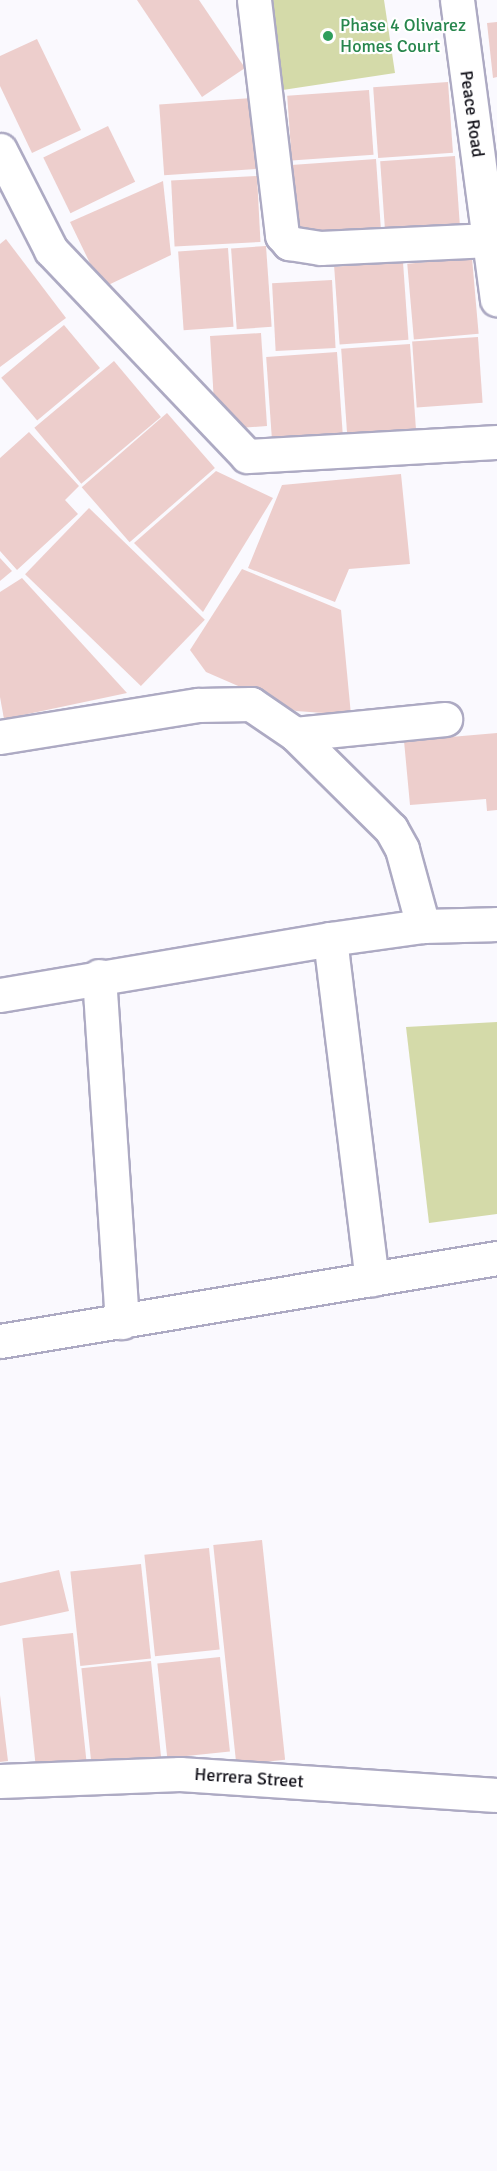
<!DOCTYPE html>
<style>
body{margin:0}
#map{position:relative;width:497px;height:2171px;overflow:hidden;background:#faf9fe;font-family:Signika,sans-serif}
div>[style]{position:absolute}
.green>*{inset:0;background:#d4daa9}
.building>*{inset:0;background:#edcecc;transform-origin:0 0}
.roads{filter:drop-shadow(2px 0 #adaac3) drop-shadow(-2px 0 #adaac3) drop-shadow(0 2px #adaac3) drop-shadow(0 -2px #adaac3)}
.minor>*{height:33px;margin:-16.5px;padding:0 16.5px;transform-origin:16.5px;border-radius:16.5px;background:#fff}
.dots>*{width:16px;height:16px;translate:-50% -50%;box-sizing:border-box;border:3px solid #fff;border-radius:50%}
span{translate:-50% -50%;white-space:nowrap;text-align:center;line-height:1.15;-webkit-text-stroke:4.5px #fff;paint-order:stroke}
.leisure-label{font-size:18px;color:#27864d}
.left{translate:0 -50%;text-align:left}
.street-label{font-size:18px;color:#13121a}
</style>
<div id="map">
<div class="green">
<div style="clip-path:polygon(261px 0,384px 0,395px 73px,276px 91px)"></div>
<div style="clip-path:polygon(497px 1022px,497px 1214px,429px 1223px,406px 1027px)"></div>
</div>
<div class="building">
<div style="clip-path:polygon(137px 0,199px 0,245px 68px,202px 97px)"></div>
<div style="clip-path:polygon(497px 22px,497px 77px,493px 78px,487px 23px)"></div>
<div style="clip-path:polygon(37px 39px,81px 130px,32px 153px,0 86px,0 56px)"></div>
<div style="left:448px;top:82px;width:71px;height:75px;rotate:86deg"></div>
<div style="left:369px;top:90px;width:65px;height:82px;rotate:86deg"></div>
<div style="left:252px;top:98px;width:71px;height:93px;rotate:86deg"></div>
<div style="left:108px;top:126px;width:62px;height:72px;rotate:64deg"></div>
<div style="left:455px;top:156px;width:69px;height:75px;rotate:86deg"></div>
<div style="left:376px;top:159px;width:72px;height:85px;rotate:86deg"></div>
<div style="left:257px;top:176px;width:66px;height:86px;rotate:87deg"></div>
<div style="clip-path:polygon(163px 181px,171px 255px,102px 288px,70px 222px)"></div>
<div style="clip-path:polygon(6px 239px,66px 318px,0 367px,0 244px)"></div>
<div style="left:266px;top:246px;width:81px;height:35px;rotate:86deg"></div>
<div style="left:228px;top:248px;width:79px;height:50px;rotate:86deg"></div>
<div style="left:472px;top:258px;width:76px;height:65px;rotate:85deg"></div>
<div style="left:403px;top:262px;width:78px;height:69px;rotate:86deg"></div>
<div style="left:332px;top:280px;width:68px;height:60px;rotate:87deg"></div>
<div style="left:64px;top:325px;width:56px;height:82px;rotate:50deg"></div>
<div style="clip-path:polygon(261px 333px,267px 426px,226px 429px,214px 402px,210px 336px)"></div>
<div style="left:478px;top:337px;width:66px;height:66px;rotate:86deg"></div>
<div style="left:410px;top:344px;width:88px;height:69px;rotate:86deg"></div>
<div style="left:337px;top:352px;width:87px;height:71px;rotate:86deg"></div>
<div style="left:114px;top:361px;width:73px;height:104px;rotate:50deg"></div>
<div style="left:167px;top:413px;width:73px;height:113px;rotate:49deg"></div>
<div style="clip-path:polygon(29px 432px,79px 486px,65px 500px,78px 514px,17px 570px,0 551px,0 458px)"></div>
<div style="clip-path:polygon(216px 471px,273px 498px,203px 612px,134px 543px)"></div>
<div style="clip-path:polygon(401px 474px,410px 564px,349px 569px,335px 602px,248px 568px,282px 485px)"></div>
<div style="left:89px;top:508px;width:161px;height:92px;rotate:44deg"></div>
<div style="clip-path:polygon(0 558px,12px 571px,0 581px)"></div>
<div style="clip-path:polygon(242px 569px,341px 610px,351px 715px,296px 711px,206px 672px,190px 650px)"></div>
<div style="clip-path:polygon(22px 578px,127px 693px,4px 719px,0 697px,0 592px)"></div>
<div style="clip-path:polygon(497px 733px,497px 810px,487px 811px,486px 799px,410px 805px,404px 741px)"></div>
<div style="left:262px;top:1540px;width:221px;height:49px;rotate:84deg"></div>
<div style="left:209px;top:1548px;width:102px;height:65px;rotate:84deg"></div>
<div style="left:141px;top:1564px;width:95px;height:71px;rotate:84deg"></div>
<div style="clip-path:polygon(59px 1570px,69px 1611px,0 1626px,0 1583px)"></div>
<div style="left:73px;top:1633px;width:133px;height:51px;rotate:84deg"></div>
<div style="left:220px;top:1657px;width:95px;height:63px;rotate:84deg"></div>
<div style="left:151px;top:1661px;width:101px;height:70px;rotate:84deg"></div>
<div style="clip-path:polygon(0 1695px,8px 1761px,0 1762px)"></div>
</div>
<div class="roads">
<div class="minor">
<div style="left:254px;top:0;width:237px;rotate:83.2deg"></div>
<div style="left:282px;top:235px;width:11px;rotate:49deg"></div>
<div style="left:289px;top:243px;width:32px;rotate:9deg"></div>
<div style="left:321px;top:248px;width:168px;rotate:-2.7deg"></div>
<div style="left:457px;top:0;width:302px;rotate:82.4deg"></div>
<div style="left:0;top:150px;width:112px;rotate:63deg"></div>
<div style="left:51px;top:250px;width:284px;rotate:46.4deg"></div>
<div style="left:247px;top:456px;width:250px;rotate:-3.2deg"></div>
<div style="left:295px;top:734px;width:151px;rotate:-5.7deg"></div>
<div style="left:0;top:737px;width:201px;rotate:-9.2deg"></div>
<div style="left:198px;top:705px;width:53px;rotate:-1.1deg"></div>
<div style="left:251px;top:704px;width:53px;rotate:34.3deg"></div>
<div style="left:295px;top:734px;width:135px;rotate:44.7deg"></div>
<div style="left:391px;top:829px;width:23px;rotate:61deg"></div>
<div style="left:402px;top:849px;width:80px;rotate:74.7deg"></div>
<div style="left:330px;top:939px;width:343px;rotate:83deg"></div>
<div style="left:99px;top:976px;width:347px;rotate:86.2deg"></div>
<div style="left:0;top:995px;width:335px;rotate:-9.6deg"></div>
<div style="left:330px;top:939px;width:94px;rotate:-8deg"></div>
<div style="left:423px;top:926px;width:74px;rotate:-1.5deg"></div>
<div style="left:0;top:1341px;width:504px;rotate:-9.48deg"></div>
<div style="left:0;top:1781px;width:180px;rotate:-2.2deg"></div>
<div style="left:180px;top:1774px;width:318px;rotate:3.8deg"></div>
</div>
</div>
<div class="dots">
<div style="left:328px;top:36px;background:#2e9e5b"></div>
</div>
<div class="leisure-label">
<span class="left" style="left:340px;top:36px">Phase 4 Olivarez<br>Homes Court</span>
</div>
<div class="street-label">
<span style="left:472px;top:114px;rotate:82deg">Peace Road</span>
<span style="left:249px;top:1778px;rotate:4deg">Herrera Street</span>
</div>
</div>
